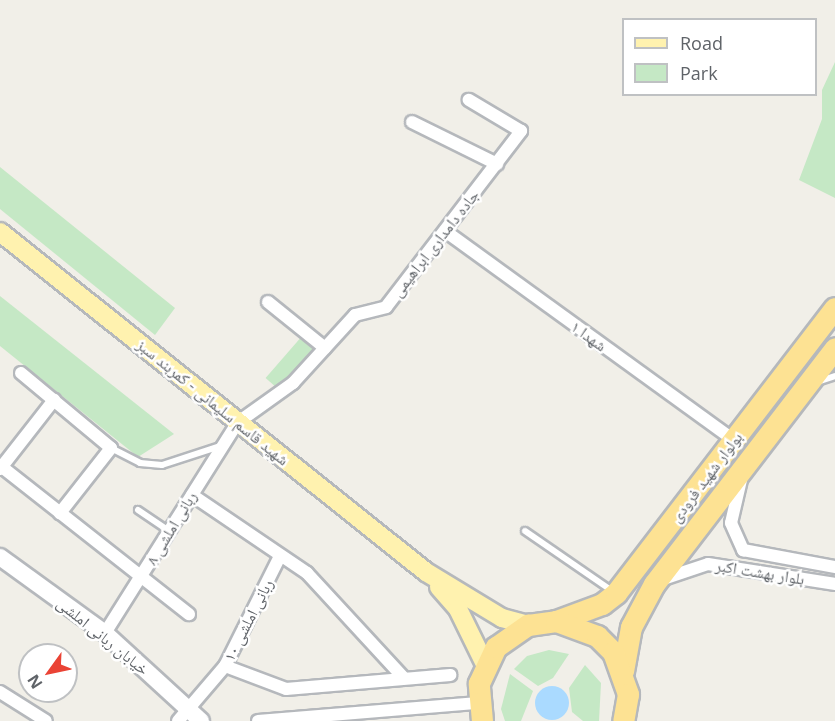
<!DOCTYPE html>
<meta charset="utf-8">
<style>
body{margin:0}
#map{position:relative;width:835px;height:721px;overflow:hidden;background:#f1efe8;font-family:"Open Sans","Noto Naskh Arabic",sans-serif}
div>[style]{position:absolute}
.green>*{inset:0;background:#c5e8c5;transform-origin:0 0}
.water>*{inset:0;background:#aadaff}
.round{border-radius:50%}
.roads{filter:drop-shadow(2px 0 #b5b8bc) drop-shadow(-2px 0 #b5b8bc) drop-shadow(0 2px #b5b8bc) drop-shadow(0 -2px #b5b8bc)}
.lane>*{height:6px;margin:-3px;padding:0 3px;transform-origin:3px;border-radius:3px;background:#fff}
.street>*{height:12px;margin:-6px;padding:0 6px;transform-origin:6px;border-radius:6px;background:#fff}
.secondary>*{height:16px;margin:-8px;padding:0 8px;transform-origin:8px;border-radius:8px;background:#fff}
.primary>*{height:18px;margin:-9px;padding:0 9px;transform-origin:9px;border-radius:9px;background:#fff2af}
.highway>*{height:21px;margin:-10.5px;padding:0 10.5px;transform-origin:10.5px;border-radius:10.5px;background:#fde293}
span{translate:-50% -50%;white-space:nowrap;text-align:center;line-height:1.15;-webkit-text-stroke:5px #fff;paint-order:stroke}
.street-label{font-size:16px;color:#5f6368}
.legend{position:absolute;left:622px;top:18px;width:195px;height:78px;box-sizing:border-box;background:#fff;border:2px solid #bfc1c3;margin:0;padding:8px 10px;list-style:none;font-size:18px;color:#5f6368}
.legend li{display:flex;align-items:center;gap:12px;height:30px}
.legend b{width:30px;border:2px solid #bfc1c3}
.north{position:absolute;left:18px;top:643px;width:60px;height:60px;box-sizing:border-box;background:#fff;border:2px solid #bfc1c3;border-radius:50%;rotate:237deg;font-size:16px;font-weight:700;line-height:24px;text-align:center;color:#5f6368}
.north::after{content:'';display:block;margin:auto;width:21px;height:27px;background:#ea4335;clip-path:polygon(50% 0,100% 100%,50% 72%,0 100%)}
</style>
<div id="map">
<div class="green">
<div style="clip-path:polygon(835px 62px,835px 198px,799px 180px,822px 119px,822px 90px)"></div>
<div style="clip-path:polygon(0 167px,175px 308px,155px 335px,0 209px)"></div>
<div style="clip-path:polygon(0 296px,174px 434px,138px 457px,0 346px)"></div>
<div style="left:303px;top:335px;width:20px;height:57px;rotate:41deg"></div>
<div style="clip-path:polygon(549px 650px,569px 654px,553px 678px,538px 686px,514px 669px,527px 656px)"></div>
<div style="clip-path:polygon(585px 665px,601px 683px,599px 721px,583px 721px,572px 712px,569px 688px)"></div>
<div style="clip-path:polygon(510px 674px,533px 691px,521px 721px,505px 721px,501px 709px)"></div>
</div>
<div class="water">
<div class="round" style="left:535px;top:686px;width:34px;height:34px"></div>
</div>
<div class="roads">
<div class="lane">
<div style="left:817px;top:382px;width:19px;rotate:-18deg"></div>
<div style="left:111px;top:448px;width:33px;rotate:27deg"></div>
<div style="left:140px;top:463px;width:22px;rotate:5deg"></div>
<div style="left:162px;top:465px;width:61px;rotate:-18.1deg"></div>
<div style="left:138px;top:510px;width:37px;rotate:34deg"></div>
<div style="left:525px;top:531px;width:104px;rotate:34.5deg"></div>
</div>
<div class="street">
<div style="left:412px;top:122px;width:95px;rotate:26.3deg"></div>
<div style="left:445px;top:231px;width:357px;rotate:35.9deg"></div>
<div style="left:268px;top:302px;width:73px;rotate:38.9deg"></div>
<div style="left:21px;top:373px;width:117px;rotate:39.8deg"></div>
<div style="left:111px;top:448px;width:83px;rotate:128.1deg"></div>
<div style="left:2px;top:467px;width:238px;rotate:38.2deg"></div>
<div style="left:0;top:469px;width:88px;rotate:-52deg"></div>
<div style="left:741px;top:480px;width:44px;rotate:103.1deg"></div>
<div style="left:731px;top:523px;width:30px;rotate:66deg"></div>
<div style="left:743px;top:550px;width:94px;rotate:10.5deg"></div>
<div style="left:192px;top:495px;width:139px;rotate:34.1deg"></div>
<div style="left:307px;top:573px;width:143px;rotate:47.3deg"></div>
<div style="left:663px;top:579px;width:47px;rotate:-18.4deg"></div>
<div style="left:708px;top:564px;width:129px;rotate:8.9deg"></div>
<div style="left:105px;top:633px;width:248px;rotate:-57.8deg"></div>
<div style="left:237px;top:423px;width:69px;rotate:-35.5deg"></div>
<div style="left:293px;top:383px;width:92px;rotate:-47.6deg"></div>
<div style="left:355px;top:315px;width:32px;rotate:-14deg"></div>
<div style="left:386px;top:307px;width:222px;rotate:-52.5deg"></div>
<div style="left:521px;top:131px;width:61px;rotate:-149.2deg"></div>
<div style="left:225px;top:666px;width:65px;rotate:20.7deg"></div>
<div style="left:286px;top:689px;width:165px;rotate:-4.9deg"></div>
<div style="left:0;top:692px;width:54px;rotate:32.2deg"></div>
<div style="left:178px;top:721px;width:72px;rotate:-49.5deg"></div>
<div style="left:225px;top:666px;width:123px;rotate:-63.4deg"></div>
<div style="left:258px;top:721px;width:221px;rotate:-4.7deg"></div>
</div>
<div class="secondary">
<div style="left:0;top:557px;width:130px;rotate:35.9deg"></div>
<div style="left:105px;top:633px;width:130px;rotate:42.5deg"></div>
</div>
<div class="primary">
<div style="left:0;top:232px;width:545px;rotate:38.59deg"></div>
<div style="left:426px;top:572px;width:89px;rotate:31.2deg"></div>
<div style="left:502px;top:618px;width:27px;rotate:15deg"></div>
<div style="left:439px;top:587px;width:29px;rotate:49deg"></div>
<div style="left:458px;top:609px;width:61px;rotate:63.9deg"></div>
</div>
<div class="highway">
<div style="left:556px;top:621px;width:49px;rotate:-20.3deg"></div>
<div style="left:602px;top:604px;width:18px;rotate:-38deg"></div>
<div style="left:616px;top:593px;width:359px;rotate:-52.5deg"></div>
<div style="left:623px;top:671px;width:45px;rotate:-79.7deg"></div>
<div style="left:631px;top:627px;width:49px;rotate:-61.9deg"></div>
<div style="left:654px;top:584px;width:297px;rotate:-52.5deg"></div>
<div style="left:482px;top:721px;width:38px;rotate:-95deg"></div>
<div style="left:479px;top:683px;width:40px;rotate:-65deg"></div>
<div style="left:496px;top:647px;width:39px;rotate:-35deg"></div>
<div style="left:528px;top:625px;width:28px;rotate:-8deg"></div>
<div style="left:556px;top:621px;width:44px;rotate:20.1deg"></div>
<div style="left:597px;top:636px;width:23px;rotate:45deg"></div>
<div style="left:613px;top:652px;width:45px;rotate:70.3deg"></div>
<div style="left:628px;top:694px;width:27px;rotate:100deg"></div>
</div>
</div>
<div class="street-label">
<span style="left:435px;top:243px;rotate:-52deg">جاده دامداری ابراهیمی</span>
<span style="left:589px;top:336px;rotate:36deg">شهدا ۱</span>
<span style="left:213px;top:402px;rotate:39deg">شهید قاسم سلیمانی - کمربند سبز</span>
<span style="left:706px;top:477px;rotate:-53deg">بولوار شهید فرودی</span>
<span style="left:171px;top:528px;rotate:-59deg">ربانی املشی ۸</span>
<span style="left:760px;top:572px;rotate:9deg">بلوار بهشت اکبر</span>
<span style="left:248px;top:620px;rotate:-63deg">ربانی املشی ۱۰</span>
<span style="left:103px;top:636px;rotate:39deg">خیابان ربانی املشی</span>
</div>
<ul class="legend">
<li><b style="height:8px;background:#fff2af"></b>Road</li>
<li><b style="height:16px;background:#c5e8c5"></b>Park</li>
</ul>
<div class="north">N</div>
</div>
